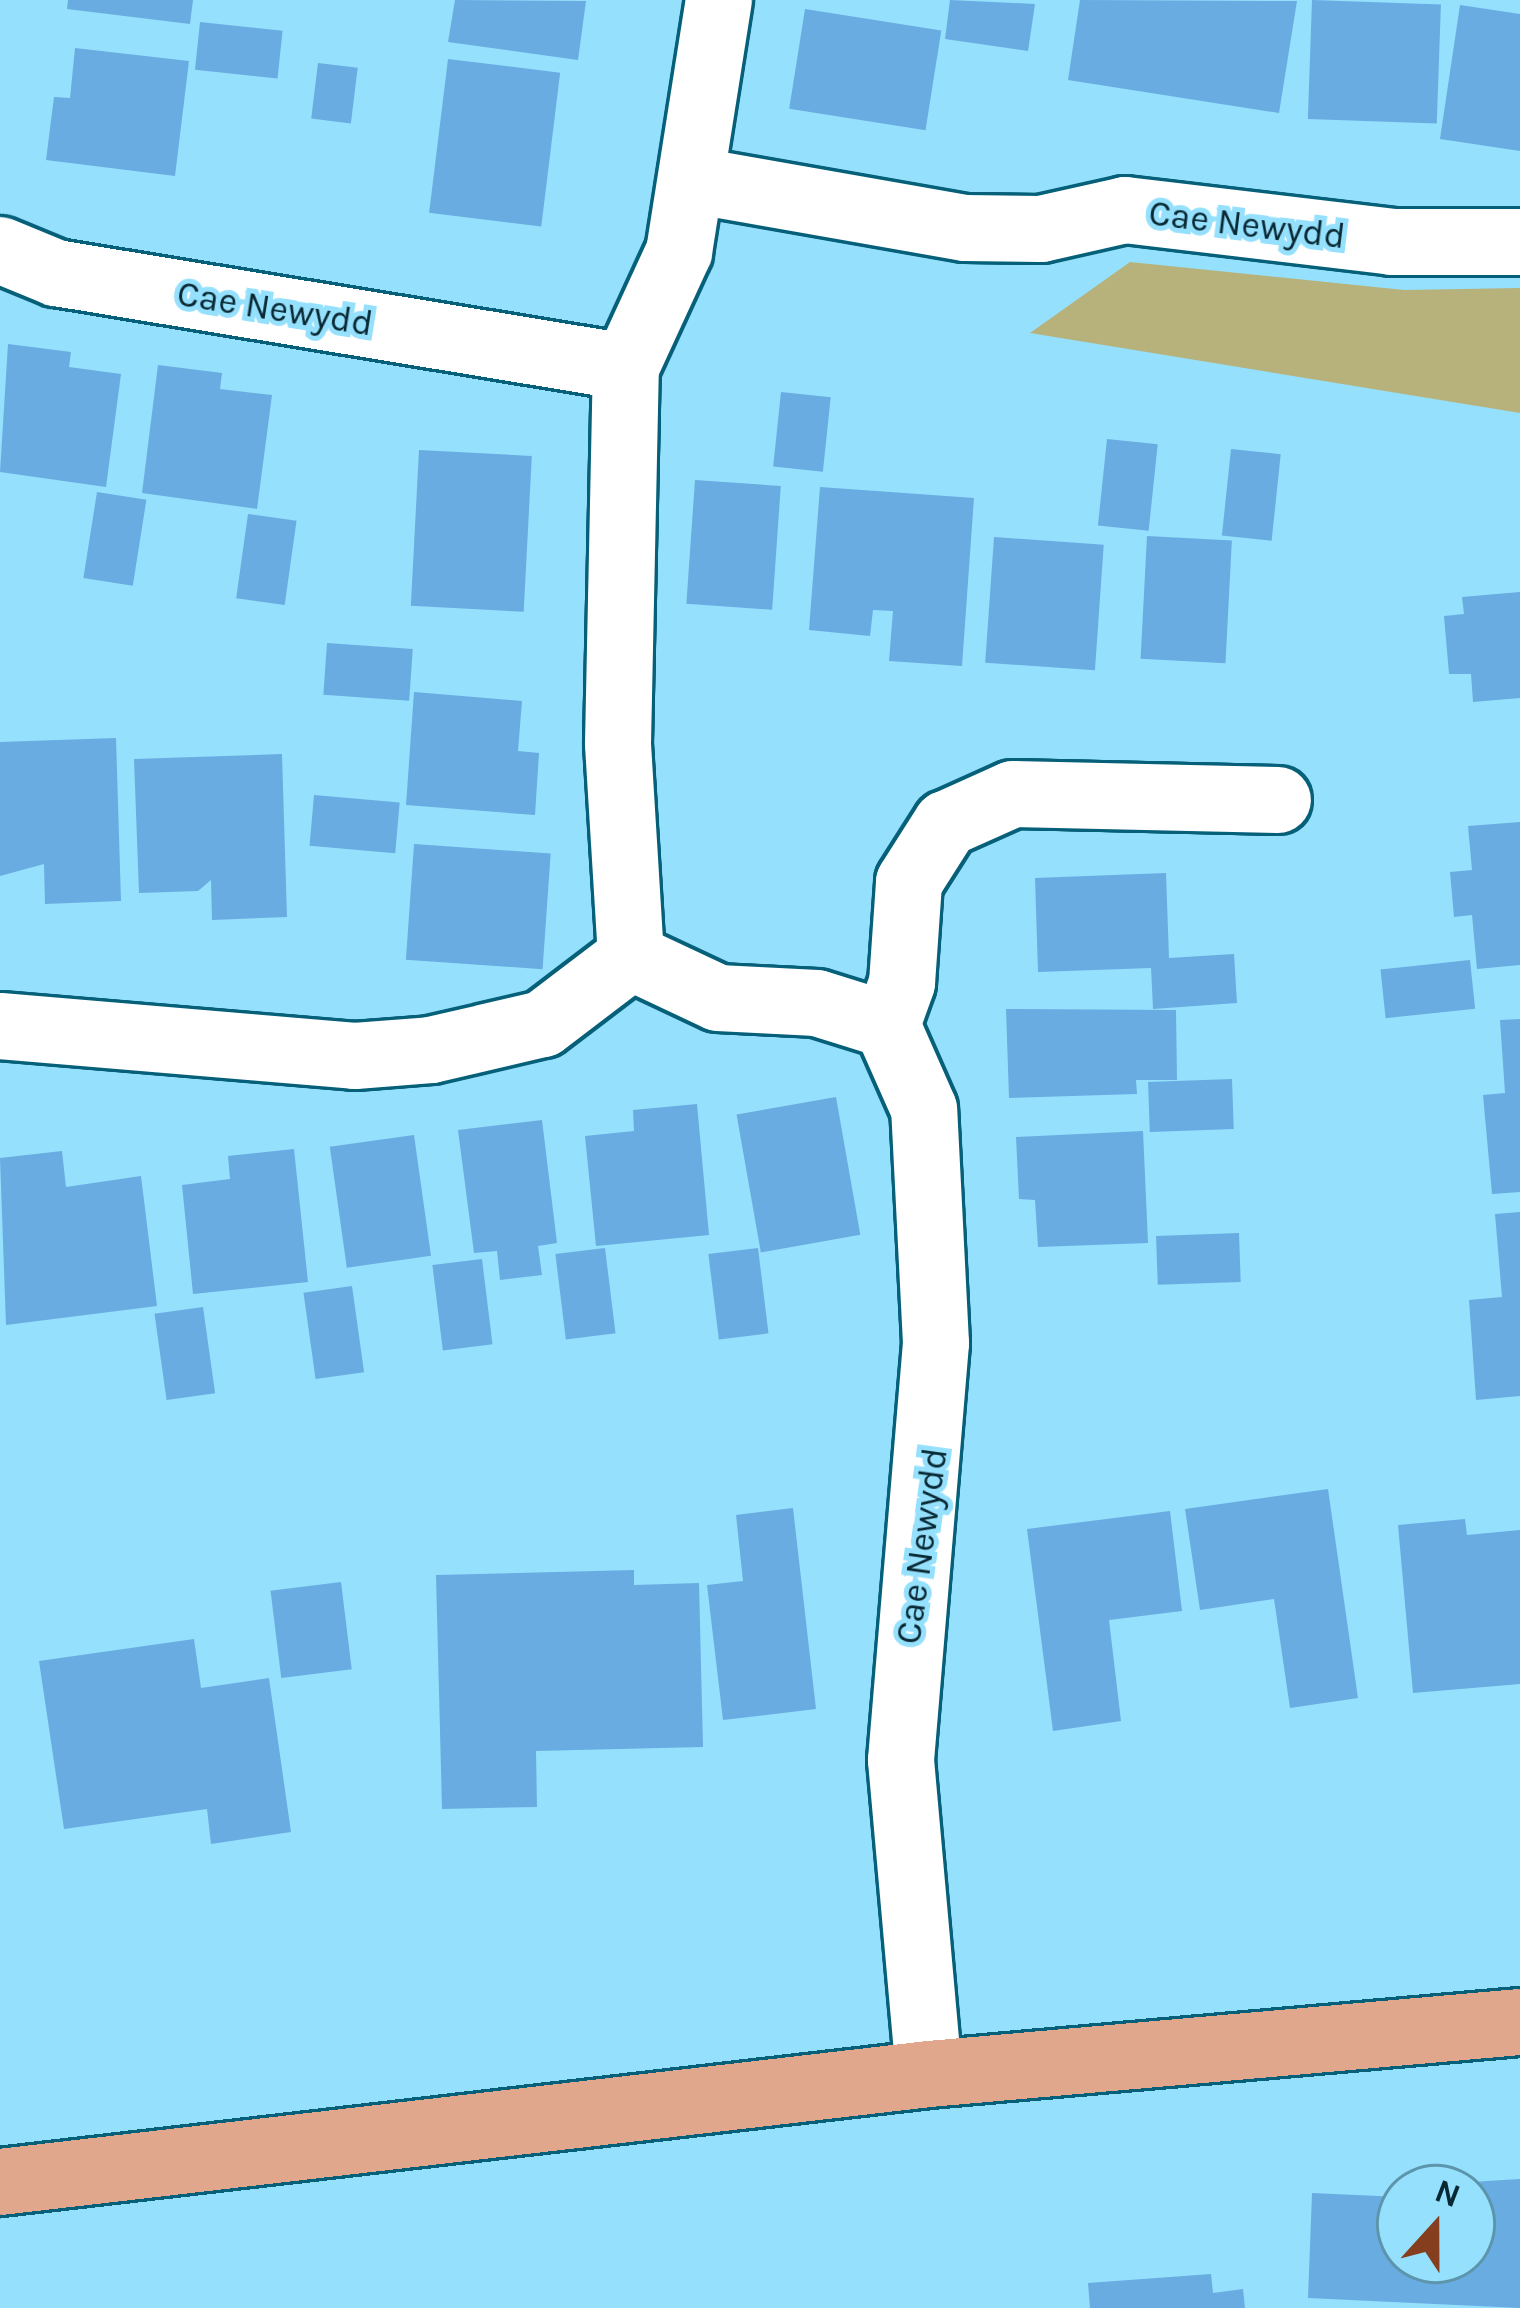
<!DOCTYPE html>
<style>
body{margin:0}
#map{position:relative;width:1520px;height:2308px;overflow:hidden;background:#95e0fc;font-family:Karla,sans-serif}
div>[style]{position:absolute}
.green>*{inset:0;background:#b7b27b}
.building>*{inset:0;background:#69ace2;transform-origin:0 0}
.roads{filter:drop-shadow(3px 0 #066079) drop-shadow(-3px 0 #066079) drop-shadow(0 3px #066079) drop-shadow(0 -3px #066079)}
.minor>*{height:66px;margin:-33px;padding:0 33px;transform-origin:33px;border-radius:33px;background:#fff}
.major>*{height:66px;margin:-33px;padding:0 33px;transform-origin:33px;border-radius:33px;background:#e1a78d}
span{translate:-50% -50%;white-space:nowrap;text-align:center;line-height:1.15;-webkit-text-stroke:10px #95e0fc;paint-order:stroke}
.street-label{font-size:36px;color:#082833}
.north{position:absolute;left:1376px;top:2164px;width:120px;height:120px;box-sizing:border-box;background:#95e0fc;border:3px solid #5d96ac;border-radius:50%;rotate:21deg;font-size:33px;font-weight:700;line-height:48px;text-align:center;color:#082833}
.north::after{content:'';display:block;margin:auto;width:42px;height:54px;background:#863f1e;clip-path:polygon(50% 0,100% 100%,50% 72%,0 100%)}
</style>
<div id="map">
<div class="green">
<div style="clip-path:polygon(1130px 262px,1404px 290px,1520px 288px,1520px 413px,1030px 333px)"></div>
</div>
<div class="building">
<div style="clip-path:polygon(68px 0,193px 0,190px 24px,67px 9px)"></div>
<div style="clip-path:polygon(455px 0,586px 1px,578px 60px,448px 42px)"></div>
<div style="clip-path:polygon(950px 0,1035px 4px,1028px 51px,945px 39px)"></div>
<div style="clip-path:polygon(1080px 0,1297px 1px,1279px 113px,1068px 80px)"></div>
<div style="left:1312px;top:0;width:129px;height:119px;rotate:2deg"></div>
<div style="clip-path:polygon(1460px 5px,1520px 14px,1520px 151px,1440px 139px)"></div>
<div style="left:805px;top:9px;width:138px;height:101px;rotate:9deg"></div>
<div style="left:200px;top:22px;width:83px;height:48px;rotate:6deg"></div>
<div style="clip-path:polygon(75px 48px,189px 61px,175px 176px,46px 160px,54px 97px,70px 98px)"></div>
<div style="left:448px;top:59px;width:113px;height:155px;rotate:7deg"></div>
<div style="left:318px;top:63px;width:40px;height:56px;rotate:7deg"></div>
<div style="clip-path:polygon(8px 344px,71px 352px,69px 367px,121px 374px,106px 487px,0 472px)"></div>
<div style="clip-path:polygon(158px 365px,222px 373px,220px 389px,272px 395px,257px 509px,142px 493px)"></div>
<div style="left:781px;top:392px;width:50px;height:75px;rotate:6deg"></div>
<div style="left:1107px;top:439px;width:51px;height:87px;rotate:6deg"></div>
<div style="left:1231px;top:449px;width:50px;height:87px;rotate:6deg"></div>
<div style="left:419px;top:450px;width:113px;height:156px;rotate:3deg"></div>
<div style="left:695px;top:480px;width:86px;height:124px;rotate:4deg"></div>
<div style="clip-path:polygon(820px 487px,974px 498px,962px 666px,889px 661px,893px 611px,873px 610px,870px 636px,809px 630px)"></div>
<div style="left:97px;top:492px;width:50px;height:87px;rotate:9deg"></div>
<div style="left:248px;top:514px;width:49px;height:85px;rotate:8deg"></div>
<div style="left:1147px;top:536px;width:85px;height:123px;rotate:3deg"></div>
<div style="left:994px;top:537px;width:110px;height:126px;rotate:4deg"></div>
<div style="clip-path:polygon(1520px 592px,1520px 698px,1473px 702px,1471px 674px,1449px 674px,1444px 616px,1464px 614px,1462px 597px)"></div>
<div style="left:327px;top:643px;width:86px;height:52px;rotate:4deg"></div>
<div style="clip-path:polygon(414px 692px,522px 701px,518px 751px,539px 753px,535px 815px,406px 805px)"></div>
<div style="clip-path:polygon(116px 738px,121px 901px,45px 904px,44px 864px,0 876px,0 742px)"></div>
<div style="clip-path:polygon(282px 754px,287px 917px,212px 920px,211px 880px,198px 891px,139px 893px,134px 759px)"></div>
<div style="left:314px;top:795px;width:86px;height:51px;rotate:5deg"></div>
<div style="clip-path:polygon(1520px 822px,1520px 965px,1477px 969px,1472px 915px,1454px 917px,1450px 872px,1472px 870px,1468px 826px)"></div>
<div style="left:414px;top:844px;width:137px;height:116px;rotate:4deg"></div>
<div style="clip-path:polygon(1166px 873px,1169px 958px,1234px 954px,1237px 1003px,1153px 1009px,1151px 968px,1038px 972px,1035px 878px)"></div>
<div style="left:1470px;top:960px;width:49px;height:90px;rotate:84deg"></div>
<div style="clip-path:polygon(1006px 1009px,1176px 1010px,1177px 1080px,1136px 1080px,1137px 1094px,1009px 1098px)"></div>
<div style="clip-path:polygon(1520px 1019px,1520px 1192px,1492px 1194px,1483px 1095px,1505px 1093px,1500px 1020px)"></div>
<div style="left:1232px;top:1079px;width:50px;height:84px;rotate:88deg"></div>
<div style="left:836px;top:1097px;width:140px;height:101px;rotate:80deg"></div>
<div style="clip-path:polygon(697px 1104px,709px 1235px,596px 1246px,585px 1136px,634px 1131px,633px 1110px)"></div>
<div style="clip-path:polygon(542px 1120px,557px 1243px,538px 1246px,542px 1275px,500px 1280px,497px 1251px,474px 1253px,458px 1130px)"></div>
<div style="clip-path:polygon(1143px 1131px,1148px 1243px,1038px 1247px,1035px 1200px,1019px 1199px,1016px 1137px)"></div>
<div style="left:414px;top:1135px;width:122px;height:85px;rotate:82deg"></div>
<div style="clip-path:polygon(294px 1149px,308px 1282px,193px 1294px,182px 1185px,230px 1179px,228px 1156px)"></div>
<div style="clip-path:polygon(62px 1151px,66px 1187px,141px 1176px,157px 1306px,6px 1325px,0 1158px)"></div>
<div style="clip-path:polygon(1520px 1212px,1520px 1396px,1476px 1400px,1469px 1300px,1502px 1297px,1495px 1214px)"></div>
<div style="left:1239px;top:1233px;width:49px;height:83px;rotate:88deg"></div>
<div style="left:605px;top:1248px;width:86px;height:50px;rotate:83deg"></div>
<div style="left:758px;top:1248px;width:86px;height:50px;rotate:83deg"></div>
<div style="left:482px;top:1259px;width:86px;height:50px;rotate:83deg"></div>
<div style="left:352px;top:1286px;width:87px;height:49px;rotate:82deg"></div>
<div style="left:203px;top:1307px;width:87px;height:49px;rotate:82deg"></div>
<div style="clip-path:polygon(1328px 1489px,1358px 1698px,1290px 1708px,1274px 1599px,1200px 1610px,1185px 1509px)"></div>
<div style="clip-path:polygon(793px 1508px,816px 1709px,723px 1720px,707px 1585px,743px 1581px,736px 1515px)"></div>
<div style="clip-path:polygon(1170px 1511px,1182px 1611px,1109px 1620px,1121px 1721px,1053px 1731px,1027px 1529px)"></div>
<div style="clip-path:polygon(1465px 1519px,1467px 1535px,1520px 1530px,1520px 1684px,1413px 1693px,1398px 1525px)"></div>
<div style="clip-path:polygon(634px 1570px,634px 1585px,699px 1583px,703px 1747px,536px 1751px,537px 1807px,442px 1809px,436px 1575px)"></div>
<div style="left:341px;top:1582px;width:88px;height:71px;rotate:83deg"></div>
<div style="clip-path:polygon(194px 1639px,201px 1688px,269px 1678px,291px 1832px,211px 1844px,207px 1809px,64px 1829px,39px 1661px)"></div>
<div style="clip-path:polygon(1520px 2179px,1520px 2308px,1308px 2298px,1312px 2193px,1400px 2197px,1400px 2260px,1472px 2260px,1472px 2188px,1455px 2183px)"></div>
<div style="clip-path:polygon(1211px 2274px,1213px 2293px,1243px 2289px,1245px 2308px,1090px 2308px,1088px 2283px)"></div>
</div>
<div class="roads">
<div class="minor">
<div style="left:692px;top:180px;width:277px;rotate:10deg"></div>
<div style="left:965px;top:228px;width:76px;rotate:0.8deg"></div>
<div style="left:1041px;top:229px;width:86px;rotate:-12.7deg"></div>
<div style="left:1125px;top:210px;width:269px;rotate:6.8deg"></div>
<div style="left:1392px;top:242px;width:128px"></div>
<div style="left:0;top:250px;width:61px;rotate:22.3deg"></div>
<div style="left:56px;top:273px;width:578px;rotate:9.36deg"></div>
<div style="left:631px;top:957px;width:214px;rotate:-93.5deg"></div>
<div style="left:618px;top:743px;width:376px;rotate:-88.8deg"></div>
<div style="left:626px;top:367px;width:127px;rotate:-65.3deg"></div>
<div style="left:679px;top:252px;width:255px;rotate:-81deg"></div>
<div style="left:0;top:1026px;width:356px;rotate:4.8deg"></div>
<div style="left:355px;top:1056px;width:76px;rotate:-4.5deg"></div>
<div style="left:431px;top:1050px;width:115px;rotate:-13.1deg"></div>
<div style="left:543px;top:1024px;width:111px;rotate:-37.3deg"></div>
<div style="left:631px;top:957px;width:96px;rotate:25.2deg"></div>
<div style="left:718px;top:998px;width:99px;rotate:2.9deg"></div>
<div style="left:817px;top:1003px;width:73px;rotate:17.4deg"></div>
<div style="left:929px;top:2074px;width:315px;rotate:-95.1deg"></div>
<div style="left:901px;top:1760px;width:418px;rotate:-85.2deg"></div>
<div style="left:936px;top:1343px;width:234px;rotate:-92.9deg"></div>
<div style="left:924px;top:1109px;width:92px;rotate:-113.8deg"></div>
<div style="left:887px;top:1025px;width:45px;rotate:-70.3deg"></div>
<div style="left:902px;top:983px;width:101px;rotate:-86deg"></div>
<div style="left:909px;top:882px;width:69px;rotate:-57.5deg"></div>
<div style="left:946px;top:824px;width:73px;rotate:-24.1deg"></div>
<div style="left:1013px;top:794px;width:265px;rotate:1.3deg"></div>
</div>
<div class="major">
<div style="left:0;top:2182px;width:935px;rotate:-6.63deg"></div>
<div style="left:929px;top:2074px;width:593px;rotate:-5.03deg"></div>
</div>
</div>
<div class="street-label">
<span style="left:1247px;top:225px;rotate:7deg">Cae Newydd</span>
<span style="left:275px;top:309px;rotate:9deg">Cae Newydd</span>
<span style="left:922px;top:1546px;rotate:-82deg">Cae Newydd</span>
</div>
<div class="north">N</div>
</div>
